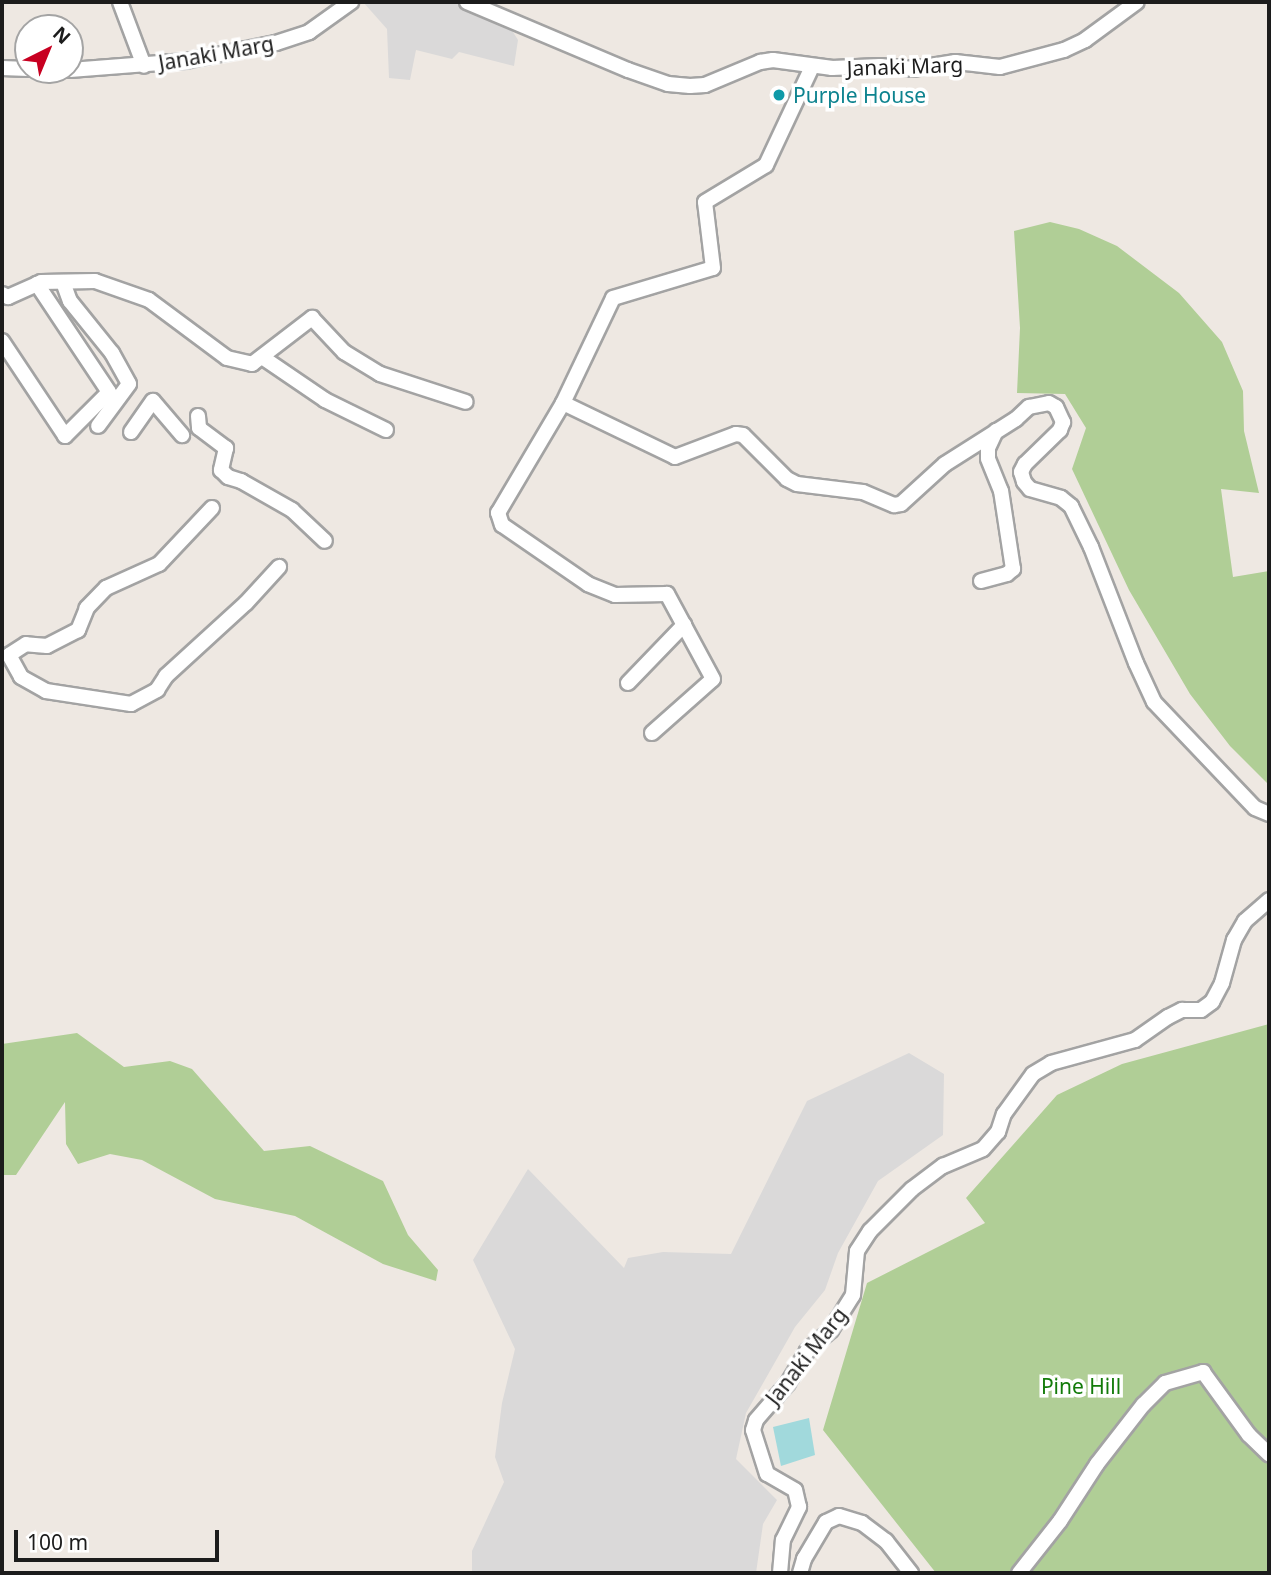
<!DOCTYPE html>
<style>
body{margin:0}
#map{position:relative;width:1271px;height:1575px;overflow:hidden;background:#eee8e2;font-family:"Noto Sans",sans-serif}
div>[style]{position:absolute}
.residential>*{inset:0;background:#dad9d9}
.forest>*{inset:0;background:#b0ce96}
.water>*{inset:0;background:#a1d9dc}
.roads{filter:drop-shadow(2px 0 #a3a3a3) drop-shadow(-2px 0 #a3a3a3) drop-shadow(0 2px #a3a3a3) drop-shadow(0 -2px #a3a3a3)}
.minor>*{height:14px;margin:-7px;padding:0 7px;transform-origin:7px;border-radius:7px;background:#fff}
.dots>*{width:19px;height:19px;translate:-50% -50%;box-sizing:border-box;border:4px solid #fff;border-radius:50%}
span{translate:-50% -50%;white-space:nowrap;text-align:center;line-height:1.15;-webkit-text-stroke:7px #fff;paint-order:stroke}
.street-label{font-size:21px;color:#1c1c1c}
.culture-label{font-size:21px;color:#0d838f}
.left{translate:0 -50%;text-align:left}
.park-label{font-size:21px;color:#137b0a}
.frame{position:absolute;inset:0;border:4px solid #1c1c1c;pointer-events:none}
.north{position:absolute;left:14px;top:14px;width:70px;height:70px;box-sizing:border-box;background:#fff;border:2px solid #a4a4a4;border-radius:50%;rotate:43deg;font-size:19px;font-weight:700;line-height:28px;text-align:center;color:#1c1c1c}
.north::after{content:'';display:block;margin:auto;width:24px;height:32px;background:#c80021;clip-path:polygon(50% 0,100% 100%,50% 72%,0 100%)}
.scale{position:absolute;left:14px;top:1530px;width:205px;height:32px;box-sizing:border-box;border:4px solid #1c1c1c;border-top:0;padding-left:9px;font-size:21px;line-height:24px;white-space:nowrap;color:#1c1c1c;-webkit-text-stroke:5px #fff;paint-order:stroke}
</style>
<div id="map">
<div class="residential">
<div style="clip-path:polygon(363px 2px,465px 2px,508px 24px,518px 40px,514px 66px,459px 52px,452px 59px,416px 50px,410px 80px,389px 78px,387px 29px)"></div>
<div style="clip-path:polygon(909px 1053px,944px 1074px,943px 1135px,878px 1181px,838px 1253px,825px 1290px,795px 1327px,746px 1413px,736px 1459px,777px 1500px,763px 1524px,756px 1573px,472px 1573px,472px 1551px,504px 1482px,495px 1457px,502px 1403px,515px 1349px,473px 1260px,528px 1169px,624px 1268px,628px 1258px,663px 1252px,731px 1254px,807px 1101px)"></div>
</div>
<div class="forest">
<div style="clip-path:polygon(1050px 222px,1079px 229px,1117px 246px,1179px 293px,1222px 342px,1243px 391px,1244px 431px,1259px 493px,1221px 489px,1233px 577px,1269px 571px,1269px 785px,1230px 746px,1190px 694px,1129px 590px,1072px 469px,1086px 428px,1065px 394px,1017px 393px,1020px 328px,1014px 231px)"></div>
<div style="clip-path:polygon(1269px 1024px,1269px 1573px,936px 1573px,823px 1430px,867px 1283px,985px 1223px,966px 1198px,1057px 1095px,1122px 1064px)"></div>
<div style="clip-path:polygon(77px 1033px,124px 1067px,170px 1061px,192px 1069px,264px 1151px,310px 1146px,383px 1181px,408px 1235px,438px 1270px,436px 1281px,383px 1264px,295px 1216px,215px 1199px,142px 1160px,110px 1154px,78px 1164px,66px 1144px,65px 1102px,16px 1175px,2px 1175px,2px 1044px)"></div>
</div>
<div class="water">
<div style="clip-path:polygon(809px 1418px,815px 1455px,781px 1466px,773px 1427px)"></div>
</div>
<div class="roads">
<div class="minor">
<div style="left:120px;top:2px;width:68px;rotate:69.4deg"></div>
<div style="left:467px;top:2px;width:175px;rotate:22.9deg"></div>
<div style="left:628px;top:70px;width:42px;rotate:19.3deg"></div>
<div style="left:668px;top:84px;width:22px;rotate:5deg"></div>
<div style="left:690px;top:86px;width:15px;rotate:-4deg"></div>
<div style="left:705px;top:85px;width:60px;rotate:-22.7deg"></div>
<div style="left:760px;top:62px;width:13px;rotate:-9deg"></div>
<div style="left:773px;top:60px;width:60px;rotate:7.7deg"></div>
<div style="left:832px;top:68px;width:48px;rotate:-2.4deg"></div>
<div style="left:880px;top:66px;width:32px;rotate:5deg"></div>
<div style="left:912px;top:69px;width:44px;rotate:-9.2deg"></div>
<div style="left:955px;top:62px;width:45px;rotate:6.3deg"></div>
<div style="left:1000px;top:67px;width:66px;rotate:-14.9deg"></div>
<div style="left:1064px;top:50px;width:23px;rotate:-25deg"></div>
<div style="left:1085px;top:40px;width:64px;rotate:-36.2deg"></div>
<div style="left:2px;top:68px;width:26px;rotate:2deg"></div>
<div style="left:40px;top:70px;width:21px"></div>
<div style="left:70px;top:70px;width:116px;rotate:-4.4deg"></div>
<div style="left:186px;top:61px;width:92px;rotate:-11.3deg"></div>
<div style="left:276px;top:43px;width:35px;rotate:-18deg"></div>
<div style="left:309px;top:32px;width:52px;rotate:-35.5deg"></div>
<div style="left:63px;top:282px;width:20px;rotate:70deg"></div>
<div style="left:70px;top:301px;width:67px;rotate:51.1deg"></div>
<div style="left:112px;top:353px;width:35px;rotate:61deg"></div>
<div style="left:129px;top:384px;width:52px;rotate:126.4deg"></div>
<div style="left:2px;top:294px;width:7px;rotate:27deg"></div>
<div style="left:8px;top:297px;width:36px;rotate:-24deg"></div>
<div style="left:41px;top:282px;width:54px;rotate:-1.1deg"></div>
<div style="left:95px;top:281px;width:57px;rotate:19.4deg"></div>
<div style="left:149px;top:300px;width:97px;rotate:36.6deg"></div>
<div style="left:227px;top:358px;width:26px;rotate:13deg"></div>
<div style="left:252px;top:364px;width:76px;rotate:-37.5deg"></div>
<div style="left:312px;top:318px;width:47px;rotate:46.7deg"></div>
<div style="left:344px;top:352px;width:42px;rotate:31.4deg"></div>
<div style="left:380px;top:374px;width:90px;rotate:18deg"></div>
<div style="left:2px;top:341px;width:114px;rotate:56.4deg"></div>
<div style="left:65px;top:436px;width:62px;rotate:-45deg"></div>
<div style="left:109px;top:392px;width:130px;rotate:-123.7deg"></div>
<div style="left:262px;top:357px;width:76px;rotate:34.3deg"></div>
<div style="left:325px;top:400px;width:68px;rotate:26.2deg"></div>
<div style="left:563px;top:403px;width:124px;rotate:25.7deg"></div>
<div style="left:675px;top:457px;width:65px;rotate:-20.7deg"></div>
<div style="left:736px;top:434px;width:7px;rotate:8deg"></div>
<div style="left:743px;top:435px;width:62px;rotate:45deg"></div>
<div style="left:787px;top:479px;width:11px;rotate:27deg"></div>
<div style="left:797px;top:484px;width:66px;rotate:6.9deg"></div>
<div style="left:863px;top:492px;width:34px;rotate:23deg"></div>
<div style="left:894px;top:505px;width:7px;rotate:-8deg"></div>
<div style="left:901px;top:504px;width:59px;rotate:-42.3deg"></div>
<div style="left:945px;top:464px;width:84px;rotate:-32.4deg"></div>
<div style="left:1016px;top:419px;width:18px;rotate:-43deg"></div>
<div style="left:1029px;top:407px;width:20px;rotate:-11deg"></div>
<div style="left:1049px;top:403px;width:8px;rotate:30deg"></div>
<div style="left:1056px;top:407px;width:17px;rotate:65deg"></div>
<div style="left:1063px;top:422px;width:9px;rotate:111deg"></div>
<div style="left:1060px;top:430px;width:49px;rotate:135.8deg"></div>
<div style="left:1025px;top:464px;width:9px;rotate:117deg"></div>
<div style="left:1021px;top:472px;width:10px;rotate:73deg"></div>
<div style="left:1024px;top:482px;width:9px;rotate:49deg"></div>
<div style="left:1030px;top:489px;width:32px;rotate:16deg"></div>
<div style="left:1061px;top:498px;width:13px;rotate:39deg"></div>
<div style="left:1071px;top:506px;width:46px;rotate:64deg"></div>
<div style="left:1091px;top:547px;width:124px;rotate:68.8deg"></div>
<div style="left:1136px;top:663px;width:43px;rotate:65.2deg"></div>
<div style="left:1154px;top:702px;width:146px;rotate:46.4deg"></div>
<div style="left:1255px;top:808px;width:15px;rotate:23deg"></div>
<div style="left:198px;top:416px;width:12px;rotate:85deg"></div>
<div style="left:199px;top:428px;width:34px;rotate:37deg"></div>
<div style="left:226px;top:448px;width:23px;rotate:103deg"></div>
<div style="left:221px;top:470px;width:10px;rotate:45deg"></div>
<div style="left:228px;top:477px;width:14px;rotate:17deg"></div>
<div style="left:241px;top:481px;width:59px;rotate:29.6deg"></div>
<div style="left:292px;top:510px;width:45px;rotate:43.2deg"></div>
<div style="left:131px;top:432px;width:38px;rotate:-55deg"></div>
<div style="left:153px;top:401px;width:45px;rotate:49.5deg"></div>
<div style="left:212px;top:508px;width:77px;rotate:133.4deg"></div>
<div style="left:159px;top:564px;width:58px;rotate:155.6deg"></div>
<div style="left:106px;top:588px;width:28px;rotate:134deg"></div>
<div style="left:87px;top:608px;width:24px;rotate:112deg"></div>
<div style="left:78px;top:630px;width:35px;rotate:153deg"></div>
<div style="left:47px;top:646px;width:21px;rotate:-175deg"></div>
<div style="left:26px;top:644px;width:20px;rotate:147deg"></div>
<div style="left:9px;top:655px;width:25px;rotate:61deg"></div>
<div style="left:21px;top:677px;width:29px;rotate:29deg"></div>
<div style="left:46px;top:691px;width:86px;rotate:8.7deg"></div>
<div style="left:131px;top:704px;width:30px;rotate:-28deg"></div>
<div style="left:157px;top:690px;width:17px;rotate:-57deg"></div>
<div style="left:166px;top:676px;width:108px;rotate:-42.4deg"></div>
<div style="left:246px;top:603px;width:49px;rotate:-47.5deg"></div>
<div style="left:981px;top:581px;width:27px;rotate:-15deg"></div>
<div style="left:1007px;top:574px;width:8px;rotate:-40deg"></div>
<div style="left:1013px;top:569px;width:79px;rotate:-98.7deg"></div>
<div style="left:1001px;top:491px;width:35px;rotate:-112deg"></div>
<div style="left:988px;top:458px;width:10px;rotate:-90deg"></div>
<div style="left:988px;top:448px;width:19px;rotate:-65deg"></div>
<div style="left:628px;top:683px;width:81px;rotate:-46deg"></div>
<div style="left:652px;top:733px;width:81px;rotate:-41.5deg"></div>
<div style="left:713px;top:679px;width:97px;rotate:-118.4deg"></div>
<div style="left:667px;top:594px;width:52px;rotate:178.9deg"></div>
<div style="left:615px;top:595px;width:29px;rotate:-158deg"></div>
<div style="left:588px;top:584px;width:104px;rotate:-145.5deg"></div>
<div style="left:502px;top:525px;width:13px;rotate:-108deg"></div>
<div style="left:498px;top:513px;width:128px;rotate:-59.4deg"></div>
<div style="left:563px;top:403px;width:116px;rotate:-64.5deg"></div>
<div style="left:613px;top:298px;width:104px;rotate:-16.7deg"></div>
<div style="left:713px;top:268px;width:66px;rotate:-96.9deg"></div>
<div style="left:705px;top:202px;width:71px;rotate:-31.2deg"></div>
<div style="left:766px;top:165px;width:108px;rotate:-64.9deg"></div>
<div style="left:780px;top:1573px;width:33px;rotate:-85deg"></div>
<div style="left:783px;top:1540px;width:37px;rotate:-64deg"></div>
<div style="left:799px;top:1507px;width:17px;rotate:-103deg"></div>
<div style="left:795px;top:1490px;width:32px;rotate:-150deg"></div>
<div style="left:767px;top:1474px;width:46px;rotate:-107.7deg"></div>
<div style="left:753px;top:1430px;width:10px;rotate:-73deg"></div>
<div style="left:756px;top:1420px;width:49px;rotate:-49.1deg"></div>
<div style="left:788px;top:1383px;width:37px;rotate:-59deg"></div>
<div style="left:807px;top:1351px;width:32px;rotate:-41deg"></div>
<div style="left:831px;top:1330px;width:41px;rotate:-57.8deg"></div>
<div style="left:853px;top:1295px;width:44px;rotate:-84.8deg"></div>
<div style="left:857px;top:1251px;width:24px;rotate:-57deg"></div>
<div style="left:870px;top:1231px;width:59px;rotate:-45deg"></div>
<div style="left:912px;top:1189px;width:39px;rotate:-37deg"></div>
<div style="left:943px;top:1166px;width:43px;rotate:-23deg"></div>
<div style="left:983px;top:1149px;width:23px;rotate:-49deg"></div>
<div style="left:998px;top:1132px;width:19px;rotate:-72deg"></div>
<div style="left:1004px;top:1114px;width:49px;rotate:-54.1deg"></div>
<div style="left:1033px;top:1074px;width:21px;rotate:-31deg"></div>
<div style="left:1051px;top:1063px;width:87px;rotate:-15.3deg"></div>
<div style="left:1135px;top:1040px;width:40px;rotate:-34.9deg"></div>
<div style="left:1168px;top:1017px;width:16px;rotate:-27deg"></div>
<div style="left:1182px;top:1010px;width:19px"></div>
<div style="left:1201px;top:1010px;width:14px;rotate:-36deg"></div>
<div style="left:1212px;top:1002px;width:21px;rotate:-62deg"></div>
<div style="left:1222px;top:983px;width:45px;rotate:-74.4deg"></div>
<div style="left:1234px;top:940px;width:22px;rotate:-60deg"></div>
<div style="left:1245px;top:921px;width:32px;rotate:-41deg"></div>
<div style="left:800px;top:1573px;width:15px;rotate:-74deg"></div>
<div style="left:804px;top:1559px;width:43px;rotate:-59.3deg"></div>
<div style="left:826px;top:1522px;width:14px;rotate:-25deg"></div>
<div style="left:839px;top:1516px;width:24px;rotate:17deg"></div>
<div style="left:862px;top:1523px;width:30px;rotate:37deg"></div>
<div style="left:886px;top:1541px;width:41px;rotate:52deg"></div>
<div style="left:1019px;top:1573px;width:66px;rotate:-51.7deg"></div>
<div style="left:1060px;top:1521px;width:68px;rotate:-57deg"></div>
<div style="left:1097px;top:1464px;width:75px;rotate:-52.1deg"></div>
<div style="left:1143px;top:1405px;width:31px;rotate:-45deg"></div>
<div style="left:1165px;top:1383px;width:40px;rotate:-16deg"></div>
<div style="left:1203px;top:1372px;width:78px;rotate:53.9deg"></div>
<div style="left:1249px;top:1435px;width:28px;rotate:44deg"></div>
</div>
</div>
<div class="dots">
<div style="left:779px;top:95px;background:#0f9aa8"></div>
</div>
<div class="street-label">
<span style="left:216px;top:53px;rotate:-10deg">Janaki Marg</span>
<span style="left:905px;top:66px;rotate:-2deg">Janaki Marg</span>
<span style="left:806px;top:1356px;rotate:-52deg">Janaki Marg</span>
</div>
<div class="culture-label">
<span class="left" style="left:793px;top:95px">Purple House</span>
</div>
<div class="park-label">
<span style="left:1081px;top:1386px">Pine Hill</span>
</div>
<div class="frame"></div>
<div class="north">N</div>
<div class="scale">100 m</div>
</div>
